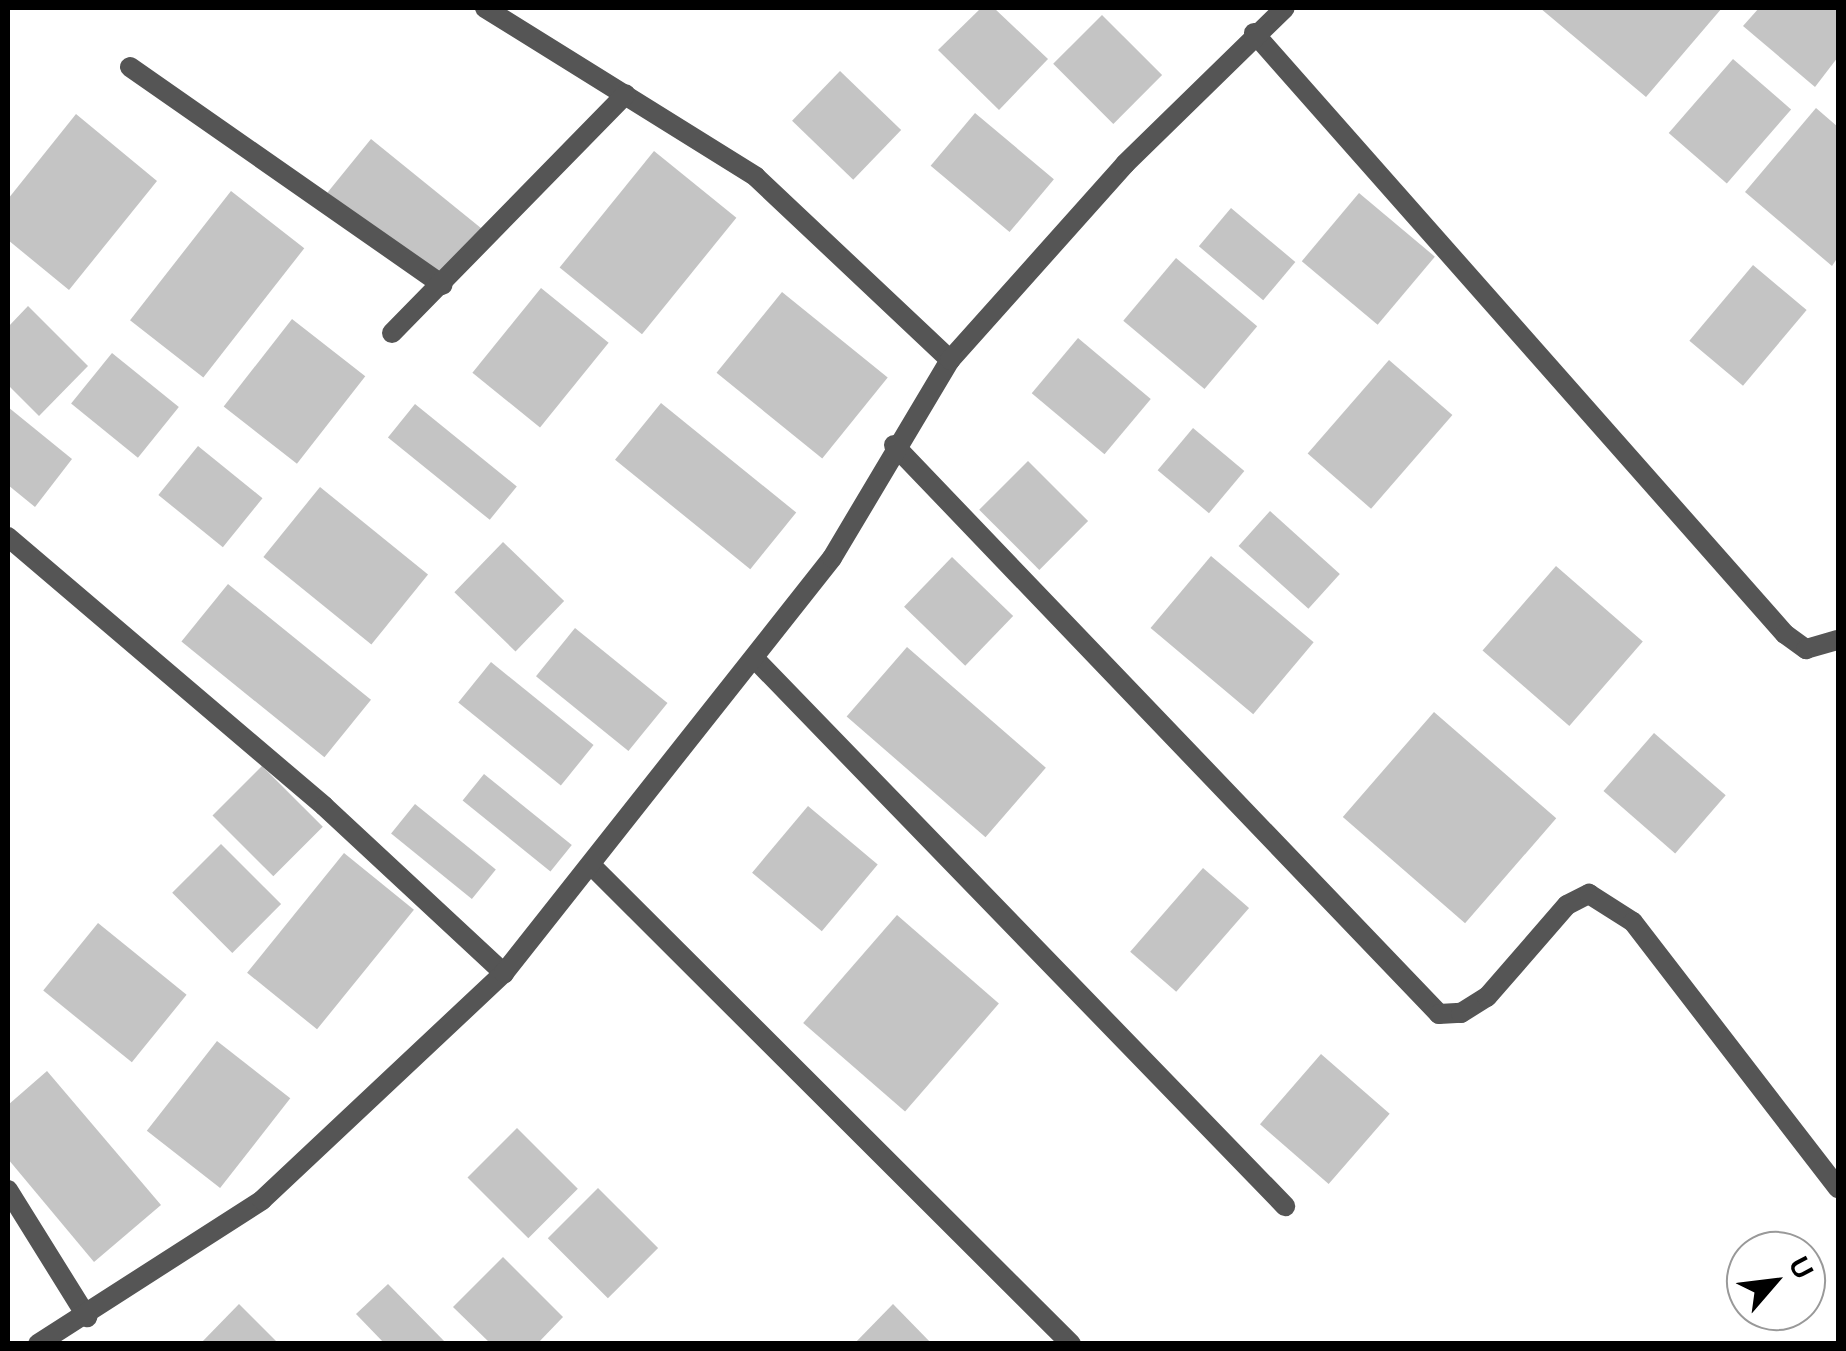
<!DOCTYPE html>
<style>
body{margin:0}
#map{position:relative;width:1846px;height:1351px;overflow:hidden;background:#fff;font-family:Arial,sans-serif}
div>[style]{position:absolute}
.building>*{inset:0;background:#c4c4c4;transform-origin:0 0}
.minor>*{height:20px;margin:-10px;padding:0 10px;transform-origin:10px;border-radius:10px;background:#555}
span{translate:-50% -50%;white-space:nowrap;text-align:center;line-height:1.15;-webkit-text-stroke:10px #fff;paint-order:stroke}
.frame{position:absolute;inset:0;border:10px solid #000;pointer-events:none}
.north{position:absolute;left:1726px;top:1231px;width:100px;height:100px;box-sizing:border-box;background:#fff;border:2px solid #999;border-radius:50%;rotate:62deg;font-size:28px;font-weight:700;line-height:40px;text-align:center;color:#000}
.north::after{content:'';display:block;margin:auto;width:35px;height:45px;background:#000;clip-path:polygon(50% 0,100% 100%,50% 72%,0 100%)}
</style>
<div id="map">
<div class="building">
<div style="clip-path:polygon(981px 8px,994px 8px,1048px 59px,999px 110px,938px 50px)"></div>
<div style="clip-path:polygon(1540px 8px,1722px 8px,1646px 97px)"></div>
<div style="clip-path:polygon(1759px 8px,1838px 8px,1838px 57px,1815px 87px,1743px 26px)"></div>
<div style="left:1102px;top:15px;width:85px;height:69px;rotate:45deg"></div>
<div style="left:1733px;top:59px;width:77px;height:98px;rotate:41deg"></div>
<div style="left:840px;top:71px;width:85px;height:69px;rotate:44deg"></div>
<div style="clip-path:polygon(1816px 108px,1838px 127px,1838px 257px,1832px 266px,1745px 192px)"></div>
<div style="left:975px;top:113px;width:103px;height:69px;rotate:40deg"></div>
<div style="clip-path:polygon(76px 114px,157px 181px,69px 290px,8px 240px,8px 199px)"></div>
<div style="left:371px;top:139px;width:143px;height:69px;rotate:39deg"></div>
<div style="left:654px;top:151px;width:106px;height:150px;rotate:39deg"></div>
<div style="left:231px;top:191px;width:93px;height:164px;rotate:38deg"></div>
<div style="left:1359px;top:193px;width:99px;height:89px;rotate:40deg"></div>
<div style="left:1231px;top:208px;width:84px;height:50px;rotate:40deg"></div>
<div style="left:1176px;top:258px;width:106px;height:82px;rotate:40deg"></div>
<div style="left:1753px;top:265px;width:70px;height:99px;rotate:40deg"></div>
<div style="left:541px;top:288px;width:87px;height:109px;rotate:39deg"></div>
<div style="left:782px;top:292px;width:136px;height:104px;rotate:39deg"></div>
<div style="clip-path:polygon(28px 306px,88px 366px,39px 416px,8px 385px,8px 327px)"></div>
<div style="left:292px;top:319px;width:93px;height:111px;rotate:38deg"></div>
<div style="left:1078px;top:338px;width:95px;height:72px;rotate:40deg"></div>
<div style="left:112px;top:353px;width:86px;height:65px;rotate:39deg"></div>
<div style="left:1389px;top:360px;width:84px;height:124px;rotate:41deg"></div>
<div style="left:661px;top:403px;width:174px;height:73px;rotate:39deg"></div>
<div style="left:415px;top:404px;width:131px;height:43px;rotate:39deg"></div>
<div style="clip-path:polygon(8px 407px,72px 459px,35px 507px,8px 485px)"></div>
<div style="left:1193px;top:428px;width:67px;height:55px;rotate:40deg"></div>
<div style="left:198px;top:446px;width:83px;height:63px;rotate:39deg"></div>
<div style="left:1028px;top:461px;width:85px;height:69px;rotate:45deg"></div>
<div style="left:320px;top:487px;width:139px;height:90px;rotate:39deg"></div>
<div style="left:1270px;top:511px;width:94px;height:47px;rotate:42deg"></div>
<div style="left:503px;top:542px;width:85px;height:70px;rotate:44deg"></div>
<div style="left:1211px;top:556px;width:134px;height:94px;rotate:40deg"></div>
<div style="left:952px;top:557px;width:85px;height:69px;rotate:44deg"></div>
<div style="left:1556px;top:566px;width:115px;height:112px;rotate:41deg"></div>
<div style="left:228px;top:584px;width:184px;height:74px;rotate:39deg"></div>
<div style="left:575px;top:628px;width:119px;height:62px;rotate:39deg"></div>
<div style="left:907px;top:647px;width:184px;height:92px;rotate:41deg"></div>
<div style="left:491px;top:662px;width:132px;height:52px;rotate:39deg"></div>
<div style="left:1434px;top:712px;width:162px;height:139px;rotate:41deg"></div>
<div style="left:1654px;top:733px;width:95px;height:77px;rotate:41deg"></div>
<div style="left:262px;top:766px;width:86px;height:70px;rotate:45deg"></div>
<div style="left:484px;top:774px;width:113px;height:34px;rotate:39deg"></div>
<div style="left:415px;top:804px;width:104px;height:38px;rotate:39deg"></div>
<div style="left:808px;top:806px;width:91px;height:87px;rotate:40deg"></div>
<div style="left:221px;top:844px;width:85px;height:69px;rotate:45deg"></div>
<div style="left:344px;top:853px;width:90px;height:154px;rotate:39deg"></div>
<div style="left:1203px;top:868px;width:61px;height:111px;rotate:41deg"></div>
<div style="left:897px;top:915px;width:135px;height:143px;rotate:41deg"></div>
<div style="left:98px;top:923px;width:114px;height:87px;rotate:39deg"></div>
<div style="left:217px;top:1041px;width:93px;height:114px;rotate:38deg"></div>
<div style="left:1321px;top:1054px;width:91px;height:93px;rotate:41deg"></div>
<div style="clip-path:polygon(47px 1071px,161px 1205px,94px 1262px,8px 1159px,8px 1105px)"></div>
<div style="left:517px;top:1128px;width:86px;height:70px;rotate:45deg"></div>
<div style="left:598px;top:1188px;width:85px;height:71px;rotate:45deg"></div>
<div style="clip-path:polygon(503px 1257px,563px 1317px,537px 1344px,491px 1344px,453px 1307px)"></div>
<div style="clip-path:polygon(388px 1284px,447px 1344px,385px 1344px,356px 1314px)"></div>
<div style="clip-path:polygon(239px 1304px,279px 1344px,200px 1344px)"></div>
<div style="clip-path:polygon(893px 1304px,932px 1344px,854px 1344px)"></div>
</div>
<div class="minor">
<div style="left:485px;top:8px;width:319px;rotate:31.9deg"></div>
<div style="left:756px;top:177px;width:267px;rotate:43.3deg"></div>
<div style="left:1254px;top:33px;width:802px;rotate:48.54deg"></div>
<div style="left:1785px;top:634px;width:26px;rotate:36deg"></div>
<div style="left:1806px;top:649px;width:33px;rotate:-16deg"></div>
<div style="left:130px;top:67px;width:381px;rotate:34.9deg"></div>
<div style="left:392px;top:333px;width:334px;rotate:-45.6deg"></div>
<div style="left:894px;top:445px;width:788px;rotate:46.23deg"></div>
<div style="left:1439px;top:1014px;width:22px;rotate:-3deg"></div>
<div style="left:1461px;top:1013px;width:31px;rotate:-32deg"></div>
<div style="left:1487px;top:997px;width:122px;rotate:-49deg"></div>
<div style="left:1567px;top:905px;width:25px;rotate:-27deg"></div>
<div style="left:1589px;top:894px;width:52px;rotate:32.5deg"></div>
<div style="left:1633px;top:922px;width:336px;rotate:52.4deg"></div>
<div style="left:8px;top:537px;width:415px;rotate:40.4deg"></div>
<div style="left:324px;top:806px;width:246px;rotate:42.9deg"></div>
<div style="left:755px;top:659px;width:762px;rotate:45.9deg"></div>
<div style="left:591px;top:865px;width:678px;rotate:44.94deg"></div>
<div style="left:8px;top:1190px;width:150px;rotate:58.1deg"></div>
<div style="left:38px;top:1344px;width:266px;rotate:-32.7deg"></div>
<div style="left:262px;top:1200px;width:332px;rotate:-43.2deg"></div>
<div style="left:504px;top:973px;width:529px;rotate:-51.68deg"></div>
<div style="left:832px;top:558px;width:230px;rotate:-59.2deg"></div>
<div style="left:950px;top:360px;width:263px;rotate:-48.2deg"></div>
<div style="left:1125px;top:164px;width:223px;rotate:-44.3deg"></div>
</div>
<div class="frame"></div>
<div class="north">U</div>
</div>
